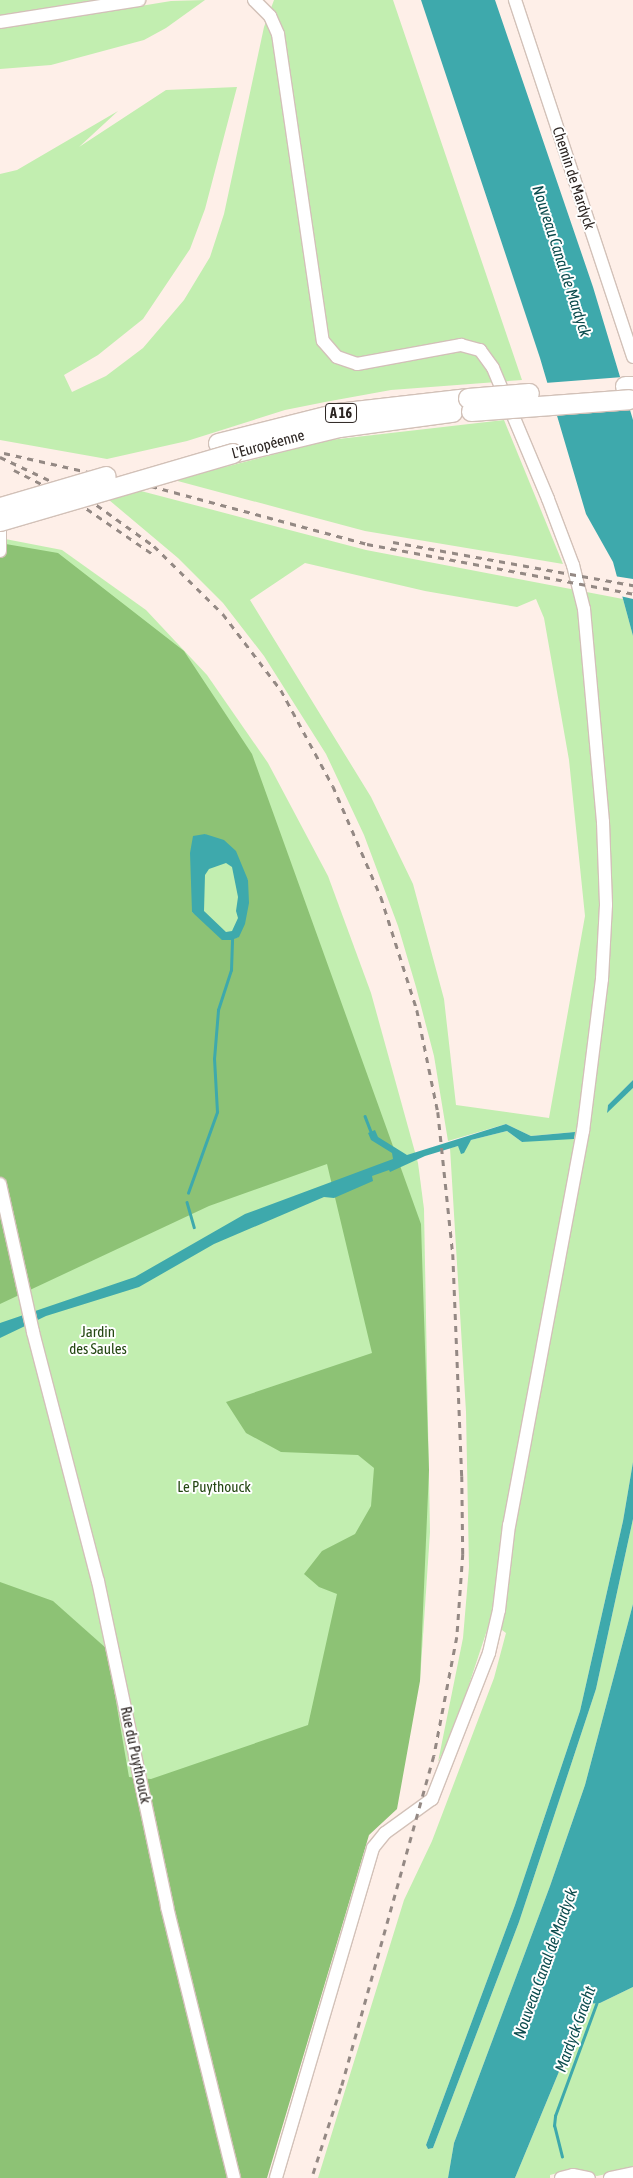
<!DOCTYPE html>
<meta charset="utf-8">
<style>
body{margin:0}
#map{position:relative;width:633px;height:2178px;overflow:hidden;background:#feefe8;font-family:"Asap Condensed",sans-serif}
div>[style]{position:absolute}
.green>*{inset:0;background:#c2eeb0}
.forest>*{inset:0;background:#8dc275}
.water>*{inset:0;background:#3ea9ac}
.pier>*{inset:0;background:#feefe8}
.stream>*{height:2.5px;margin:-1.25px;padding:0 1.25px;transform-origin:1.25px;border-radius:1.25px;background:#3ea9ac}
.roads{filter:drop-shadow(1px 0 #d2c1b8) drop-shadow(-1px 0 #d2c1b8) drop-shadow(0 1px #d2c1b8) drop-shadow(0 -1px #d2c1b8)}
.minor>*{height:12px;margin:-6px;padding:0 6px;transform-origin:6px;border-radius:6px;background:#fff}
.highway>*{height:19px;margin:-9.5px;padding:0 9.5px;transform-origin:9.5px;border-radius:9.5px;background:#fff}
.rail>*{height:2.5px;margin-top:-1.25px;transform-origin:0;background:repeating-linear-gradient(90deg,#948984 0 6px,transparent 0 12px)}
.bridges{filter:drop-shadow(1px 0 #d2c1b8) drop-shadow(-1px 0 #d2c1b8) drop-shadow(0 1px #d2c1b8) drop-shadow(0 -1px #d2c1b8)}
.highway-bridge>*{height:19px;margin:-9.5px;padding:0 9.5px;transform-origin:9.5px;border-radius:9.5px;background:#fff}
span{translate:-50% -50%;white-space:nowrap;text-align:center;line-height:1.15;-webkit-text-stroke:4px #fff;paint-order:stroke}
.shield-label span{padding:1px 4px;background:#fff;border:1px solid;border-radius:4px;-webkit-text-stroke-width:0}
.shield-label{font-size:14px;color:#2b2421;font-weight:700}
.street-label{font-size:15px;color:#2b2421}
.park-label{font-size:15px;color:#244712}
.water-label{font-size:16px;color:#0b4b4d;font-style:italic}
</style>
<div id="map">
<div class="green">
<div style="clip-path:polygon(0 0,94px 0,0 15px)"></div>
<div style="clip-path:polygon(205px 0,166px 28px,144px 40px,51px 65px,0 69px,0 29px,171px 1px)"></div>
<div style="clip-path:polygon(274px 0,393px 0,522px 380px,391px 390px,325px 402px,285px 410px,187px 441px,107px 459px,0 440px,0 174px,17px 170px,118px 111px,79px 147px,166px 90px,237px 87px,205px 209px,190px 249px,143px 319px,98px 355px,64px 375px,72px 392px,106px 376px,143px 348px,184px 300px,210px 257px,224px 214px,264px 27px)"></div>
<div style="clip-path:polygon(504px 420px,563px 564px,365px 531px,174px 480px,330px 440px)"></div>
<div style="clip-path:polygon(evenodd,141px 491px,366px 550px,623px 599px,633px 636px,633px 1080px,608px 1105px,607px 1112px,633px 1088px,633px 1462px,623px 1521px,580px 1711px,515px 1905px,426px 2145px,428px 2149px,433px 2148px,519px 1922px,596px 1689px,633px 1519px,633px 1604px,585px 1785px,550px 1886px,454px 2143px,448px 2178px,318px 2178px,404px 1900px,432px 1841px,494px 1678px,506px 1633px,490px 1621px,455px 1727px,438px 1762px,463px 1638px,469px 1567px,466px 1412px,450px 1148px,458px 1146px,461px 1149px,471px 1140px,507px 1131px,522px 1142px,575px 1132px,531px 1136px,506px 1124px,448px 1141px,434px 1056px,416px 987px,398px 926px,364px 835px,326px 754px,264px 656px,223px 603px,178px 558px,109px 500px,141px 491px,305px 563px,425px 591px,517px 607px,536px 599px,544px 618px,569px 760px,585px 916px,549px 1118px,456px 1105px,444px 999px,413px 884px,371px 797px,250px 600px,305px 563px)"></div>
<div style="clip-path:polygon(0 538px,62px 550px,146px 610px,207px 675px,268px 763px,328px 876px,371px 993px,418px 1163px,424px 1209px,430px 1532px,420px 1681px,0 2178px)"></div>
<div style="clip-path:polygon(633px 1987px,633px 2168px,597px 2176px,568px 2170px,550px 2175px,550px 2178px,515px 2178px,587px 2004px,600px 2003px)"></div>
</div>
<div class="forest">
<div style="clip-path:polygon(evenodd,0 543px,58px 553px,184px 651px,252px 754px,421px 1224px,429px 1470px,420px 1681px,397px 1809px,369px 1835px,267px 2178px,0 2178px,0 1582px,53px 1601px,107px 1649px,129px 1777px,151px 1779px,308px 1725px,337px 1594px,319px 1587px,304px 1574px,322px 1551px,355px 1534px,371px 1506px,374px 1468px,358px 1455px,281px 1452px,246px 1433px,226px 1402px,372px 1353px,327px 1164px,209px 1206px,0 1304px,0 543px,205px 834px,248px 880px,238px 937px,231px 940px,192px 912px,205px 834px)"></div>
</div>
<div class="water">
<div style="clip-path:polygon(421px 0,495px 0,593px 287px,633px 420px,633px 636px,613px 562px,586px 514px,540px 358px)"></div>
<div style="clip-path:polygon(evenodd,205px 834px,224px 840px,236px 851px,248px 880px,249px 903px,245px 924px,239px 937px,232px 940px,222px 940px,192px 912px,190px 853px,193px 836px,205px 834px,226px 863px,232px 867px,238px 897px,236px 911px,238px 918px,232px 931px,226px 932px,204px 911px,205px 875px,209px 869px,226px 863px)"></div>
<div style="clip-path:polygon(633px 1080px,633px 1088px,607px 1113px,608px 1105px)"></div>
<div style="clip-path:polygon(506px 1124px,531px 1136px,575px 1132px,574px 1139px,522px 1142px,507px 1131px,471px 1140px,464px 1153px,461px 1154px,458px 1146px,425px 1156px,390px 1172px,389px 1170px,372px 1176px,373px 1181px,334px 1198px,324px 1197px,214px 1244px,139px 1287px,46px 1316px,0 1338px,0 1323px,135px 1277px,245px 1214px,393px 1159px,392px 1153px,371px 1140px,368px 1133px,375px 1130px,378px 1137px,407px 1155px)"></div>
<div style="clip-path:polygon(633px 1462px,633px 1519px,596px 1689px,519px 1922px,433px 2148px,428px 2149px,426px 2145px,515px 1905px,580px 1711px,623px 1521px)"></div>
<div style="clip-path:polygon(633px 1604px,633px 1987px,600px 2003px,587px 2004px,515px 2178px,448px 2178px,454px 2143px,550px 1886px,585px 1785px)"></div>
</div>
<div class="pier">
<div style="clip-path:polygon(623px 377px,632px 408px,555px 414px,545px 383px)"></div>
<div style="clip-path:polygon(614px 576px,633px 579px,633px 599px,620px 596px)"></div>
</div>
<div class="stream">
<div style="left:365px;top:1116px;width:19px;rotate:69deg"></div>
<div style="left:188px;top:1193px;width:86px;rotate:-70.3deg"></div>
<div style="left:217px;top:1112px;width:53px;rotate:-93.2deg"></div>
<div style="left:214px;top:1059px;width:49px;rotate:-85.3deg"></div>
<div style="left:218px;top:1010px;width:42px;rotate:-72deg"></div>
<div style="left:231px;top:970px;width:30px;rotate:-88deg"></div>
<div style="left:187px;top:1202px;width:26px;rotate:74deg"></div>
<div style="left:562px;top:2157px;width:32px;rotate:-104deg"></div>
<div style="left:554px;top:2126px;width:10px;rotate:-84deg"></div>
<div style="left:555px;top:2116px;width:121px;rotate:-69.8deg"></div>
</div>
<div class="roads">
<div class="minor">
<div style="left:254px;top:0;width:23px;rotate:45deg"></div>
<div style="left:270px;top:16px;width:20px;rotate:66deg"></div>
<div style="left:278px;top:34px;width:310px;rotate:81.7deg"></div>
<div style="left:323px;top:341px;width:21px;rotate:49deg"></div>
<div style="left:337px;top:357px;width:21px;rotate:19deg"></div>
<div style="left:357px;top:364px;width:106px;rotate:-10.4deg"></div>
<div style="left:461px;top:345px;width:20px;rotate:15deg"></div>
<div style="left:480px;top:350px;width:22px;rotate:54deg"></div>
<div style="left:493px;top:368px;width:142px;rotate:67.2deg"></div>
<div style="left:548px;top:499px;width:71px;rotate:69.3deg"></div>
<div style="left:573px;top:565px;width:45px;rotate:76deg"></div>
<div style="left:584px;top:609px;width:214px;rotate:84.9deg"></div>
<div style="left:603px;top:822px;width:83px;rotate:87.9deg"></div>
<div style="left:606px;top:905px;width:74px;rotate:93.1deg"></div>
<div style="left:602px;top:979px;width:153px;rotate:97.1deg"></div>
<div style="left:583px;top:1131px;width:401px;rotate:100.6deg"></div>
<div style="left:509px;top:1525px;width:86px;rotate:96.7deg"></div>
<div style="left:499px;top:1610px;width:44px;rotate:103.1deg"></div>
<div style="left:489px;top:1653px;width:157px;rotate:111.3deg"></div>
<div style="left:432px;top:1799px;width:58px;rotate:144.1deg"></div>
<div style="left:385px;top:1833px;width:19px;rotate:129deg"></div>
<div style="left:373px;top:1848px;width:344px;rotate:106.4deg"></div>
<div style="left:515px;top:0;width:376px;rotate:71.7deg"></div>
<div style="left:0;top:22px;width:141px;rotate:-9deg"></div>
<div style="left:0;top:523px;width:28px;rotate:90deg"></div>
<div style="left:0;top:1184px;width:152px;rotate:77.4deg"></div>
<div style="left:33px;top:1332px;width:257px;rotate:75.4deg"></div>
<div style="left:98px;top:1581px;width:333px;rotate:78deg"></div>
<div style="left:167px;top:1907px;width:279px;rotate:76.1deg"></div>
<div style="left:561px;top:2178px;width:12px;rotate:-14deg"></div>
<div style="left:573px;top:2175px;width:16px;rotate:11deg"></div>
<div style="left:610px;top:2178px;width:24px;rotate:-12deg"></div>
</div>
<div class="highway">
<div style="left:625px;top:386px;width:8px"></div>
<div style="left:218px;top:443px;width:123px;rotate:-14.1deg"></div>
<div style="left:337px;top:413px;width:132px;rotate:-6.5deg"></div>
<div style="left:232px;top:453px;width:110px;rotate:-13.7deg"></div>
<div style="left:339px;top:427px;width:114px;rotate:-7.6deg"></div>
</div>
</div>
<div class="rail">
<div style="left:4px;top:453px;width:151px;rotate:12.7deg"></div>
<div style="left:151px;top:486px;width:224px;rotate:15deg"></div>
<div style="left:367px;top:544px;width:271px;rotate:10.6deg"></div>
<div style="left:0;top:457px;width:96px;rotate:25.2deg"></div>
<div style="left:87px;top:498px;width:82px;rotate:35.6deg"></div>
<div style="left:154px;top:546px;width:97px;rotate:44.6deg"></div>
<div style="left:223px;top:614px;width:96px;rotate:52.7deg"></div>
<div style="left:281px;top:690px;width:109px;rotate:61.6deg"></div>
<div style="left:333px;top:786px;width:121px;rotate:66.6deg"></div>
<div style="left:381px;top:897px;width:119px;rotate:72.3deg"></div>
<div style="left:417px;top:1010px;width:104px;rotate:78.4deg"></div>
<div style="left:438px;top:1112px;width:143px;rotate:84deg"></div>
<div style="left:453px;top:1254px;width:222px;rotate:87.7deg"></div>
<div style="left:462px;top:1476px;width:78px;rotate:89.3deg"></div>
<div style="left:463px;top:1554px;width:83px;rotate:94.1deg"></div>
<div style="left:457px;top:1637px;width:121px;rotate:100.9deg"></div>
<div style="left:434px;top:1756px;width:345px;rotate:105.6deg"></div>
<div style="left:341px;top:2088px;width:95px;rotate:107.9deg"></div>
<div style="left:14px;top:470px;width:71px;rotate:26.9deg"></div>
<div style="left:77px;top:502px;width:93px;rotate:34.5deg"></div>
<div style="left:393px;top:542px;width:244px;rotate:10.2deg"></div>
</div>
<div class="bridges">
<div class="highway-bridge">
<div style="left:468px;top:398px;width:61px;rotate:-4.7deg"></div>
<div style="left:471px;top:411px;width:158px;rotate:-4.3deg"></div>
<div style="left:0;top:507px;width:110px;rotate:-16.3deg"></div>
<div style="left:0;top:521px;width:242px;rotate:-16.3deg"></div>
</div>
</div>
<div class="shield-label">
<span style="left:341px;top:413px">A 16</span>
</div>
<div class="street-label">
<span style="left:574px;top:178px;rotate:72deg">Chemin de Mardyck</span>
<span style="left:268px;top:444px;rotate:-15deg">L'Européenne</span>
<span style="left:136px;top:1755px;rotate:78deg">Rue du Puythouck</span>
</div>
<div class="park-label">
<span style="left:98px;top:1340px">Jardin<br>des Saules</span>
<span style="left:214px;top:1487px">Le Puythouck</span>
</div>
<div class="water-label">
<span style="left:562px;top:261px;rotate:72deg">Nouveau Canal de Mardyck</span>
<span style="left:545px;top:1963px;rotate:-70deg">Nouveau Canal de Mardyck</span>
<span style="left:575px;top:2029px;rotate:-70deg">Mardyck Gracht</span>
</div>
</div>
